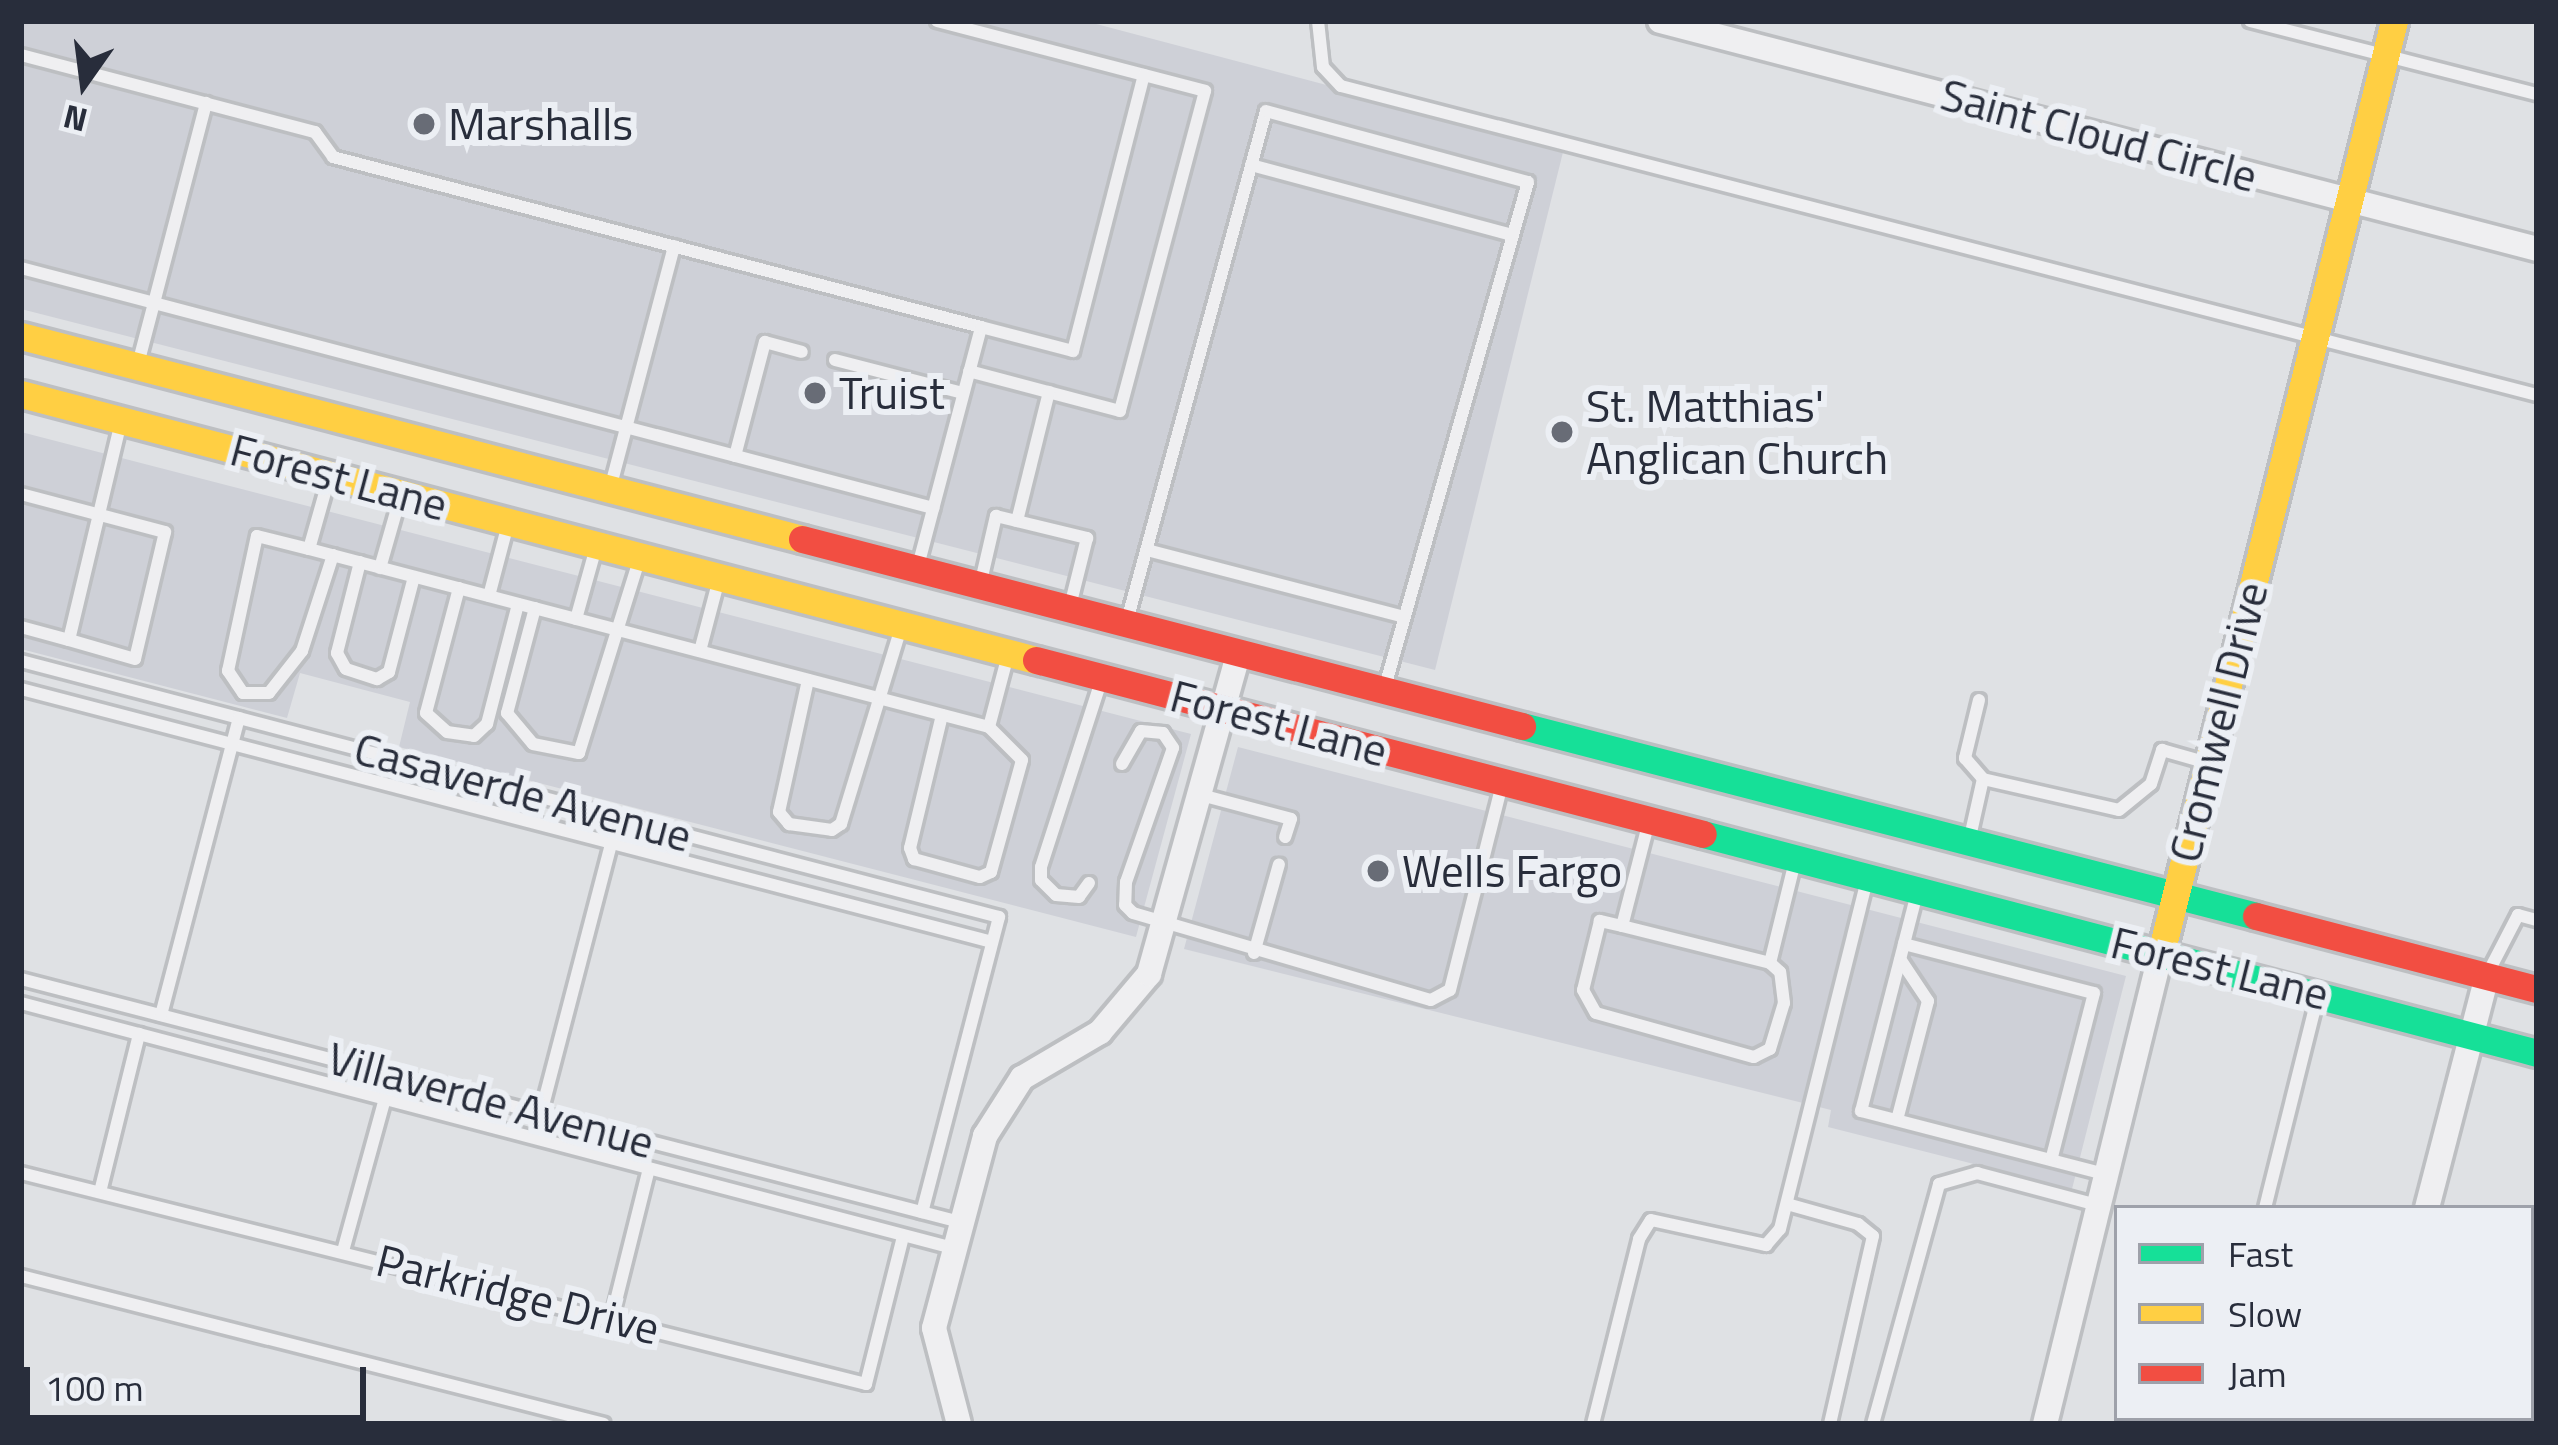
<!DOCTYPE html>
<style>
body{margin:0}
#map{position:relative;width:2558px;height:1445px;overflow:hidden;background:#dfe1e4;font-family:"Titillium Web",sans-serif}
div>[style]{position:absolute}
.built>*{inset:0;background:#ced0d7}
.roads{filter:drop-shadow(3px 0 #bdbfc2) drop-shadow(-3px 0 #bdbfc2) drop-shadow(0 3px #bdbfc2) drop-shadow(0 -3px #bdbfc2)}
.lane>*{height:12px;margin:-6px;padding:0 6px;transform-origin:6px;border-radius:6px;background:#efeff1}
.street>*{height:24px;margin:-12px;padding:0 12px;transform-origin:12px;border-radius:12px;background:#efeff1}
.fast>*{height:27px;margin:-13.5px;padding:0 13.5px;transform-origin:13.5px;border-radius:13.5px;background:#16e098}
.slow>*{height:27px;margin:-13.5px;padding:0 13.5px;transform-origin:13.5px;border-radius:13.5px;background:#ffcf43}
.jam>*{height:27px;margin:-13.5px;padding:0 13.5px;transform-origin:13.5px;border-radius:13.5px;background:#f24e42}
.dots>*{width:33px;height:33px;translate:-50% -50%;box-sizing:border-box;border:6px solid #eceff4;border-radius:50%}
span{translate:-50% -50%;white-space:nowrap;text-align:center;line-height:1.15;-webkit-text-stroke:12px #eceff4;paint-order:stroke}
.poi-label{font-size:45px;color:#282d3b}
.left{translate:0 -50%;text-align:left}
.street-label{font-size:45px;color:#282d3b}
.frame{position:absolute;inset:0;border:24px solid #282d3b;pointer-events:none}
.legend{position:absolute;left:2114px;top:1205px;width:420px;height:216px;box-sizing:border-box;background:#eceff4;border:3px solid #9ea1aa;margin:0;padding:15px 21px;list-style:none;font-size:36px;color:#282d3b}
.legend li{display:flex;align-items:center;gap:24px;height:60px}
.legend b{width:60px;border:3px solid #9ea1aa}
.north{position:absolute;left:24px;top:24px;width:120px;height:120px;-webkit-text-stroke:9px #eceff4;paint-order:stroke;rotate:194deg;font-size:33px;font-weight:700;line-height:48px;text-align:center;color:#282d3b}
.north::after{content:'';display:block;margin:auto;width:42px;height:54px;background:#282d3b;clip-path:polygon(50% 0,100% 100%,50% 72%,0 100%)}
.scale{position:absolute;left:24px;top:1367px;width:342px;height:54px;box-sizing:border-box;border:6px solid #282d3b;border-top:0;padding-left:15px;font-size:36px;line-height:42px;white-space:nowrap;color:#282d3b;-webkit-text-stroke:9px #eceff4;paint-order:stroke}
</style>
<div id="map">
<div class="built">
<div style="clip-path:polygon(21px 21px,1085px 21px,1564px 148px,1435px 670px,21px 309px)"></div>
<div style="clip-path:polygon(21px 432px,1191px 734px,1136px 937px,399px 747px,410px 702px,300px 673px,287px 718px,21px 649px)"></div>
<div style="clip-path:polygon(1238px 747px,2126px 976px,2072px 1189px,1828px 1127px,1831px 1110px,1184px 949px)"></div>
</div>
<div class="roads">
<div class="lane">
<div style="left:937px;top:21px;width:277px;rotate:14.6deg"></div>
<div style="left:1205px;top:91px;width:331px;rotate:104.9deg"></div>
<div style="left:1120px;top:411px;width:156px;rotate:-165.2deg"></div>
<div style="left:1318px;top:21px;width:46px;rotate:83.8deg"></div>
<div style="left:1323px;top:67px;width:26px;rotate:47deg"></div>
<div style="left:1341px;top:86px;width:1235px;rotate:14.49deg"></div>
<div style="left:2250px;top:21px;width:296px;rotate:14.3deg"></div>
<div style="left:21px;top:55px;width:304px;rotate:14.7deg"></div>
<div style="left:315px;top:132px;width:31px;rotate:54deg"></div>
<div style="left:333px;top:157px;width:670px;rotate:14.7deg"></div>
<div style="left:1251px;top:165px;width:271px;rotate:15deg"></div>
<div style="left:21px;top:268px;width:138px;rotate:14.7deg"></div>
<div style="left:154px;top:303px;width:207px;rotate:-75.4deg"></div>
<div style="left:835px;top:360px;width:132px;rotate:14.5deg"></div>
<div style="left:138px;top:364px;width:63px;rotate:-75.3deg"></div>
<div style="left:154px;top:303px;width:806px;rotate:14.74deg"></div>
<div style="left:735px;top:456px;width:118px;rotate:-75.3deg"></div>
<div style="left:765px;top:342px;width:38px;rotate:15deg"></div>
<div style="left:611px;top:485px;width:247px;rotate:-75.2deg"></div>
<div style="left:21px;top:494px;width:149px;rotate:14.8deg"></div>
<div style="left:165px;top:532px;width:130px;rotate:103.3deg"></div>
<div style="left:135px;top:659px;width:69px;rotate:-163.9deg"></div>
<div style="left:1017px;top:521px;width:133px;rotate:-76.1deg"></div>
<div style="left:309px;top:549px;width:70px;rotate:-74.2deg"></div>
<div style="left:1147px;top:550px;width:266px;rotate:14.6deg"></div>
<div style="left:333px;top:555px;width:101px;rotate:107.9deg"></div>
<div style="left:302px;top:651px;width:53px;rotate:128.2deg"></div>
<div style="left:269px;top:693px;width:26px;rotate:180deg"></div>
<div style="left:243px;top:693px;width:27px;rotate:-124deg"></div>
<div style="left:228px;top:671px;width:138px;rotate:-77.9deg"></div>
<div style="left:257px;top:536px;width:54px;rotate:14deg"></div>
<div style="left:309px;top:549px;width:703px;rotate:14.67deg"></div>
<div style="left:989px;top:727px;width:70px;rotate:-75.2deg"></div>
<div style="left:360px;top:562px;width:94px;rotate:104.2deg"></div>
<div style="left:337px;top:653px;width:18px;rotate:61deg"></div>
<div style="left:346px;top:669px;width:33px;rotate:18deg"></div>
<div style="left:377px;top:679px;width:14px;rotate:-30deg"></div>
<div style="left:389px;top:672px;width:98px;rotate:-75.3deg"></div>
<div style="left:918px;top:566px;width:247px;rotate:-75.2deg"></div>
<div style="left:981px;top:327px;width:95px;rotate:14.6deg"></div>
<div style="left:1073px;top:351px;width:285px;rotate:-75.6deg"></div>
<div style="left:380px;top:568px;width:76px;rotate:-74deg"></div>
<div style="left:981px;top:581px;width:67px;rotate:-77deg"></div>
<div style="left:996px;top:516px;width:94px;rotate:13.6deg"></div>
<div style="left:1087px;top:538px;width:70px;rotate:104deg"></div>
<div style="left:459px;top:588px;width:129px;rotate:104.8deg"></div>
<div style="left:426px;top:713px;width:28px;rotate:42deg"></div>
<div style="left:447px;top:732px;width:27px;rotate:8deg"></div>
<div style="left:474px;top:736px;width:18px;rotate:-43deg"></div>
<div style="left:487px;top:724px;width:124px;rotate:-75.5deg"></div>
<div style="left:489px;top:596px;width:70px;rotate:-75.2deg"></div>
<div style="left:535px;top:608px;width:109px;rotate:104.9deg"></div>
<div style="left:507px;top:713px;width:40px;rotate:50deg"></div>
<div style="left:533px;top:744px;width:47px;rotate:11.1deg"></div>
<div style="left:579px;top:753px;width:199px;rotate:-72.7deg"></div>
<div style="left:1128px;top:617px;width:524px;rotate:-74.74deg"></div>
<div style="left:1266px;top:111px;width:271px;rotate:15.2deg"></div>
<div style="left:1528px;top:182px;width:521px;rotate:105.82deg"></div>
<div style="left:576px;top:619px;width:71px;rotate:-74.4deg"></div>
<div style="left:21px;top:627px;width:50px;rotate:15.2deg"></div>
<div style="left:69px;top:640px;width:224px;rotate:-76.6deg"></div>
<div style="left:700px;top:651px;width:70px;rotate:-75.2deg"></div>
<div style="left:21px;top:661px;width:1011px;rotate:14.67deg"></div>
<div style="left:999px;top:917px;width:305px;rotate:104.6deg"></div>
<div style="left:808px;top:680px;width:135px;rotate:102.4deg"></div>
<div style="left:779px;top:812px;width:16px;rotate:50deg"></div>
<div style="left:789px;top:824px;width:43px;rotate:7.9deg"></div>
<div style="left:832px;top:830px;width:11px;rotate:-34deg"></div>
<div style="left:841px;top:824px;width:202px;rotate:-73deg"></div>
<div style="left:21px;top:689px;width:1003px;rotate:14.6deg"></div>
<div style="left:1979px;top:700px;width:60px;rotate:103.6deg"></div>
<div style="left:1965px;top:758px;width:28px;rotate:49deg"></div>
<div style="left:942px;top:715px;width:137px;rotate:103.5deg"></div>
<div style="left:910px;top:848px;width:12px;rotate:70deg"></div>
<div style="left:914px;top:859px;width:68px;rotate:15.3deg"></div>
<div style="left:980px;top:877px;width:12px;rotate:-24deg"></div>
<div style="left:991px;top:872px;width:116px;rotate:-74.5deg"></div>
<div style="left:1022px;top:760px;width:47px;rotate:-135deg"></div>
<div style="left:1122px;top:764px;width:38px;rotate:-60deg"></div>
<div style="left:1141px;top:731px;width:22px;rotate:5deg"></div>
<div style="left:1163px;top:733px;width:18px;rotate:56deg"></div>
<div style="left:1173px;top:748px;width:142px;rotate:109.3deg"></div>
<div style="left:1126px;top:882px;width:23px;rotate:92deg"></div>
<div style="left:1125px;top:905px;width:11px;rotate:45deg"></div>
<div style="left:1133px;top:913px;width:310px;rotate:16.3deg"></div>
<div style="left:1431px;top:1000px;width:21px;rotate:-28deg"></div>
<div style="left:1450px;top:990px;width:208px;rotate:-75.8deg"></div>
<div style="left:1201px;top:795px;width:93px;rotate:14.9deg"></div>
<div style="left:1291px;top:819px;width:19px;rotate:108deg"></div>
<div style="left:1648px;top:825px;width:104px;rotate:104.4deg"></div>
<div style="left:1622px;top:926px;width:153px;rotate:14deg"></div>
<div style="left:1770px;top:963px;width:101px;rotate:-76.2deg"></div>
<div style="left:1970px;top:837px;width:59px;rotate:-77.4deg"></div>
<div style="left:1983px;top:779px;width:139px;rotate:12.8deg"></div>
<div style="left:2119px;top:810px;width:41px;rotate:-39.1deg"></div>
<div style="left:2151px;top:784px;width:36px;rotate:-72deg"></div>
<div style="left:2162px;top:750px;width:44px;rotate:15.9deg"></div>
<div style="left:1089px;top:883px;width:17px;rotate:126deg"></div>
<div style="left:1079px;top:897px;width:23px;rotate:-175deg"></div>
<div style="left:1056px;top:895px;width:21px;rotate:-135deg"></div>
<div style="left:1041px;top:880px;width:13px;rotate:-90deg"></div>
<div style="left:1041px;top:867px;width:192px;rotate:-72.1deg"></div>
<div style="left:1916px;top:897px;width:221px;rotate:104.4deg"></div>
<div style="left:1861px;top:1111px;width:256px;rotate:14.5deg"></div>
<div style="left:1622px;top:926px;width:23px;rotate:-167deg"></div>
<div style="left:1600px;top:921px;width:71px;rotate:103.8deg"></div>
<div style="left:1583px;top:990px;width:26px;rotate:61deg"></div>
<div style="left:1596px;top:1013px;width:164px;rotate:15.6deg"></div>
<div style="left:1754px;top:1057px;width:18px;rotate:-27deg"></div>
<div style="left:1770px;top:1049px;width:48px;rotate:-73.1deg"></div>
<div style="left:1784px;top:1003px;width:31px;rotate:-97deg"></div>
<div style="left:1780px;top:972px;width:13px;rotate:-138deg"></div>
<div style="left:1904px;top:944px;width:196px;rotate:14.5deg"></div>
<div style="left:2094px;top:993px;width:172px;rotate:104.4deg"></div>
<div style="left:1254px;top:953px;width:92px;rotate:-74.3deg"></div>
<div style="left:2489px;top:971px;width:63px;rotate:-62.6deg"></div>
<div style="left:2518px;top:915px;width:20px;rotate:15deg"></div>
<div style="left:21px;top:979px;width:970px;rotate:14.51deg"></div>
<div style="left:21px;top:1003px;width:964px;rotate:14.73deg"></div>
<div style="left:161px;top:1015px;width:307px;rotate:-75.3deg"></div>
<div style="left:541px;top:1113px;width:305px;rotate:-75.4deg"></div>
<div style="left:1897px;top:1120px;width:123px;rotate:-75.4deg"></div>
<div style="left:1928px;top:1001px;width:50px;rotate:-123.7deg"></div>
<div style="left:21px;top:1173px;width:871px;rotate:14.02deg"></div>
<div style="left:866px;top:1384px;width:152px;rotate:-75.9deg"></div>
<div style="left:100px;top:1192px;width:163px;rotate:-76.1deg"></div>
<div style="left:1787px;top:1204px;width:74px;rotate:15.7deg"></div>
<div style="left:1858px;top:1224px;width:19px;rotate:39deg"></div>
<div style="left:1873px;top:1236px;width:193px;rotate:102.9deg"></div>
<div style="left:2265px;top:1208px;width:214px;rotate:-76deg"></div>
<div style="left:2531px;top:1248px;width:6px;rotate:9deg"></div>
<div style="left:343px;top:1251px;width:158px;rotate:-74.6deg"></div>
<div style="left:21px;top:1276px;width:601px;rotate:14.24deg"></div>
<div style="left:612px;top:1317px;width:153px;rotate:-76deg"></div>
<div style="left:1593px;top:1424px;width:191px;rotate:-76deg"></div>
<div style="left:1639px;top:1239px;width:22px;rotate:-58deg"></div>
<div style="left:1651px;top:1220px;width:118px;rotate:12.3deg"></div>
<div style="left:1766px;top:1245px;width:21px;rotate:-49deg"></div>
<div style="left:1780px;top:1229px;width:357px;rotate:-76deg"></div>
<div style="left:1873px;top:1424px;width:249px;rotate:-74.6deg"></div>
<div style="left:1939px;top:1184px;width:40px;rotate:-16deg"></div>
<div style="left:1977px;top:1173px;width:128px;rotate:14.9deg"></div>
<div style="left:2212px;top:1424px;width:6px;rotate:-81deg"></div>
<div style="left:2486px;top:1424px;width:6px;rotate:-72deg"></div>
</div>
<div class="street">
<div style="left:1660px;top:21px;width:906px;rotate:14.57deg"></div>
<div style="left:2427px;top:1208px;width:240px;rotate:-75.5deg"></div>
<div style="left:2531px;top:1412px;width:6px;rotate:18deg"></div>
<div style="left:959px;top:1424px;width:99px;rotate:-104.6deg"></div>
<div style="left:934px;top:1328px;width:199px;rotate:-75.1deg"></div>
<div style="left:985px;top:1136px;width:69px;rotate:-57.5deg"></div>
<div style="left:1022px;top:1078px;width:91px;rotate:-30.5deg"></div>
<div style="left:1100px;top:1032px;width:76px;rotate:-49.8deg"></div>
<div style="left:1149px;top:974px;width:334px;rotate:-74.4deg"></div>
<div style="left:2045px;top:1424px;width:485px;rotate:-76.2deg"></div>
<div style="left:2372px;top:1424px;width:6px;rotate:-81deg"></div>
</div>
<div class="fast">
<div style="left:1522px;top:726px;width:758px;rotate:14.51deg"></div>
<div style="left:1703px;top:834px;width:862px;rotate:14.71deg"></div>
</div>
<div class="slow">
<div style="left:21px;top:336px;width:807px;rotate:14.57deg"></div>
<div style="left:21px;top:394px;width:1049px;rotate:14.69deg"></div>
<div style="left:2161px;top:953px;width:961px;rotate:-75.96deg"></div>
</div>
<div class="jam">
<div style="left:802px;top:539px;width:744px;rotate:14.56deg"></div>
<div style="left:1036px;top:660px;width:689px;rotate:14.62deg"></div>
<div style="left:2256px;top:916px;width:290px;rotate:14.6deg"></div>
</div>
</div>
<div class="dots">
<div style="left:424px;top:124px;background:#686c76"></div>
<div style="left:815px;top:393px;background:#686c76"></div>
<div style="left:1562px;top:432px;background:#686c76"></div>
<div style="left:1378px;top:871px;background:#686c76"></div>
</div>
<div class="poi-label">
<span class="left" style="left:448px;top:124px">Marshalls</span>
<span class="left" style="left:839px;top:393px">Truist</span>
<span class="left" style="left:1586px;top:432px">St. Matthias'<br>Anglican Church</span>
<span class="left" style="left:1402px;top:871px">Wells Fargo</span>
</div>
<div class="street-label">
<span style="left:2099px;top:135px;rotate:15deg">Saint Cloud Circle</span>
<span style="left:339px;top:477px;rotate:15deg">Forest Lane</span>
<span style="left:2218px;top:722px;rotate:-76deg">Cromwell Drive</span>
<span style="left:1279px;top:723px;rotate:15deg">Forest Lane</span>
<span style="left:523px;top:792px;rotate:15deg">Casaverde Avenue</span>
<span style="left:2220px;top:968px;rotate:14deg">Forest Lane</span>
<span style="left:491px;top:1100px;rotate:15deg">Villaverde Avenue</span>
<span style="left:518px;top:1294px;rotate:14deg">Parkridge Drive</span>
</div>
<div class="frame"></div>
<ul class="legend">
<li><b style="height:15px;background:#16e098"></b>Fast</li>
<li><b style="height:15px;background:#ffcf43"></b>Slow</li>
<li><b style="height:15px;background:#f24e42"></b>Jam</li>
</ul>
<div class="north">N</div>
<div class="scale">100 m</div>
</div>
